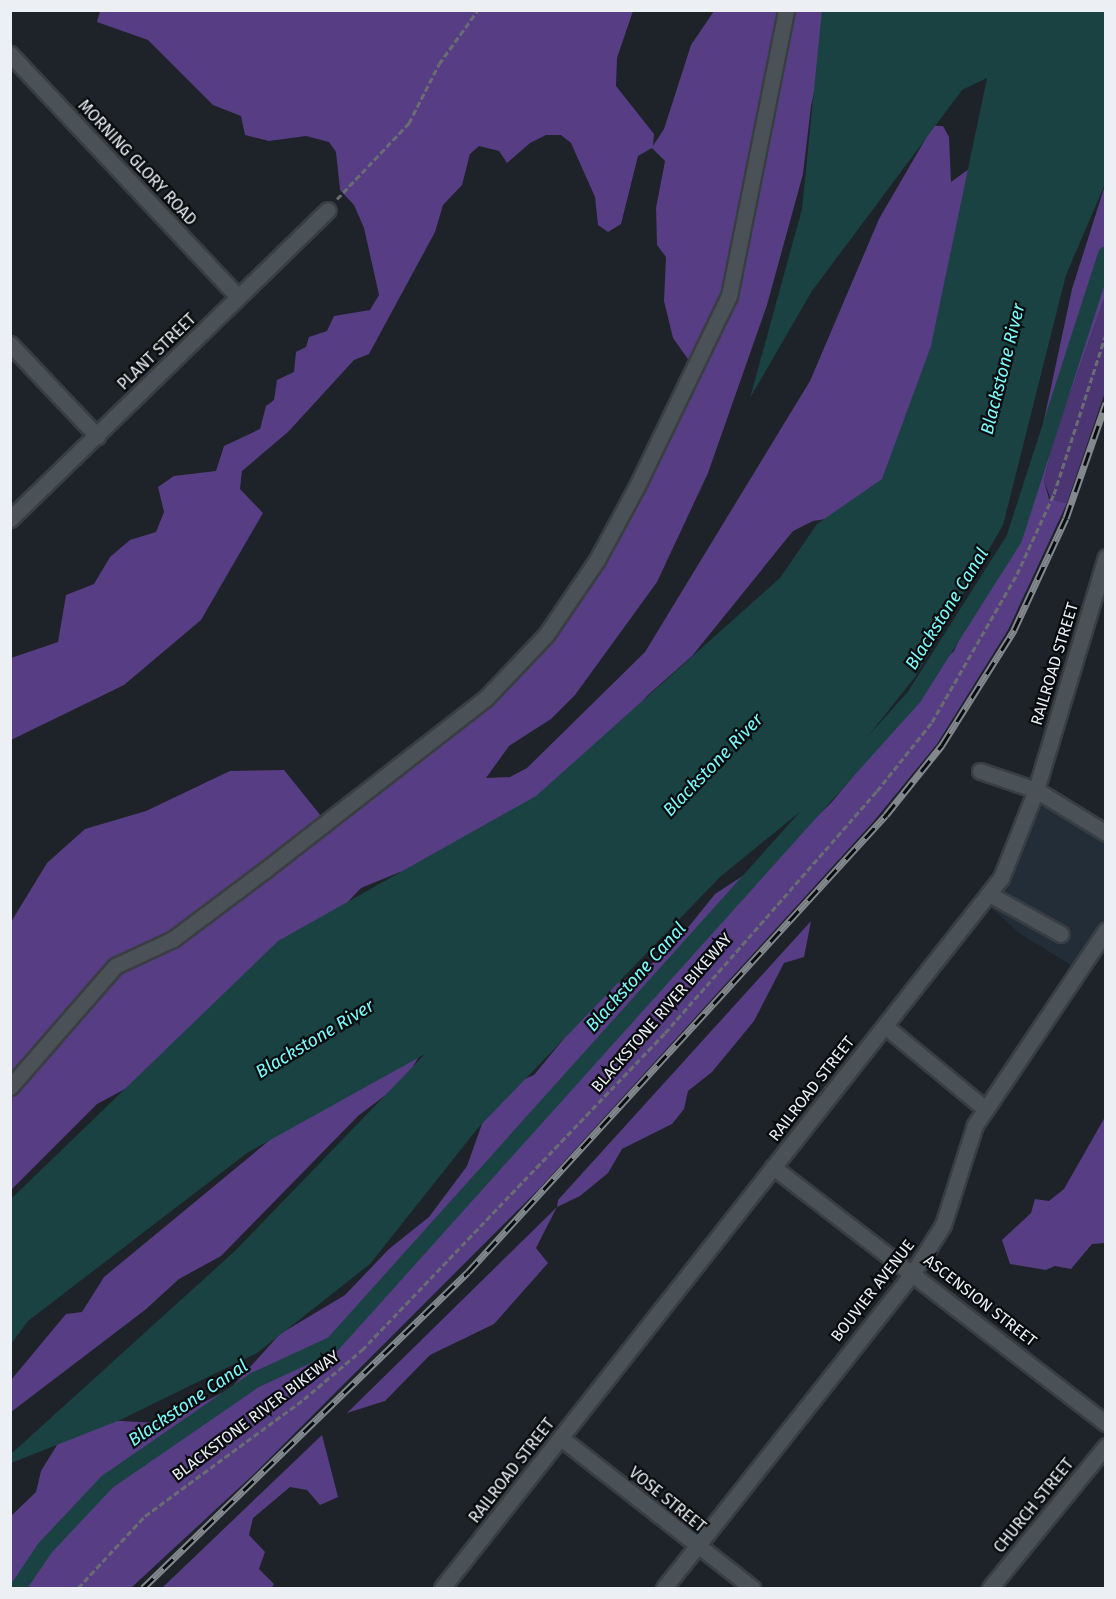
<!DOCTYPE html>
<style>
body{margin:0}
#map{position:relative;width:1116px;height:1599px;overflow:hidden;background:#1d2328;font-family:"Fira Sans",sans-serif}
div>[style]{position:absolute}
.built>*{inset:0;background:#222d37}
.green>*{inset:0;background:#4b3572}
.forest>*{inset:0;background:#573d83}
.water>*{inset:0;background:#1a4242}
.canal>*{height:16px;margin:-8px;padding:0 8px;transform-origin:8px;border-radius:8px;background:#1a4242}
.path>*{height:3px;margin-top:-1.5px;transform-origin:0;background:repeating-linear-gradient(90deg,#686d72 0 6px,transparent 0 9px)}
.roads{filter:drop-shadow(2px 0 #393e43) drop-shadow(-2px 0 #393e43) drop-shadow(0 2px #393e43) drop-shadow(0 -2px #393e43)}
.minor>*{height:15px;margin:-7.5px;padding:0 7.5px;transform-origin:7.5px;border-radius:7.5px;background:#4a5157}
.rail>*{height:7px;margin-top:-3.5px;transform-origin:0;background:repeating-linear-gradient(90deg,#090c0e 0 14px,#83888d 0 28px);box-sizing:border-box;border-block:2px solid #83888d}
span{translate:-50% -50%;white-space:nowrap;text-align:center;line-height:1.15;-webkit-text-stroke:4.5px #090c0e;paint-order:stroke}
.street-label{font-size:16px;color:#ecf0f4}
.water-label{font-size:18px;color:#7bfcfb;font-style:italic}
.frame{position:absolute;inset:0;border:12px solid #ecf0f4;pointer-events:none}
</style>
<div id="map">
<div class="built">
<div style="clip-path:polygon(1038px 795px,1105px 831px,1105px 939px,1082px 972px,1019px 933px,988px 905px,1021px 854px)"></div>
</div>
<div class="green">
<div style="clip-path:polygon(1105px 297px,1105px 392px,1067px 503px,1051px 500px,1044px 481px,1054px 439px)"></div>
</div>
<div class="forest">
<div style="clip-path:polygon(100px 11px,633px 11px,617px 58px,616px 86px,654px 134px,653px 146px,664px 129px,691px 45px,714px 11px,832px 11px,811px 106px,803px 174px,767px 305px,708px 473px,657px 582px,575px 695px,551px 719px,509px 746px,486px 778px,510px 777px,527px 768px,645px 652px,810px 381px,879px 219px,933px 126px,943px 126px,949px 137px,951px 182px,973px 166px,967px 204px,960px 217px,963px 284px,877px 511px,813px 521px,793px 531px,692px 656px,648px 695px,579px 770px,451px 866px,400px 872px,361px 888px,324px 927px,125px 1089px,97px 1104px,11px 1190px,11px 922px,47px 863px,85px 829px,146px 811px,230px 771px,284px 770px,325px 821px,425px 746px,553px 624px,695px 369px,673px 338px,664px 301px,666px 257px,657px 245px,656px 208px,665px 161px,652px 148px,638px 156px,621px 224px,608px 232px,598px 225px,595px 197px,571px 143px,561px 135px,546px 135px,530px 143px,507px 163px,499px 151px,479px 146px,470px 154px,462px 185px,443px 205px,435px 232px,369px 354px,354px 360px,288px 432px,242px 471px,240px 489px,263px 513px,201px 620px,124px 685px,11px 740px,11px 658px,58px 642px,66px 595px,94px 584px,110px 557px,130px 540px,156px 532px,164px 512px,158px 487px,174px 476px,216px 471px,224px 446px,260px 429px,266px 406px,274px 400px,277px 380px,294px 372px,296px 352px,306px 347px,309px 337px,327px 331px,334px 316px,370px 310px,379px 295px,364px 228px,354px 205px,340px 190px,336px 152px,329px 142px,306px 136px,269px 141px,245px 135px,241px 116px,213px 105px,148px 40px,97px 22px)"></div>
<div style="clip-path:polygon(1105px 185px,1105px 297px,1054px 439px,1044px 481px,1049px 499px,1067px 503px,1008px 630px,937px 744px,874px 821px,540px 1188px,254px 1474px,131px 1588px,11px 1588px,10px 1517px,36px 1492px,41px 1471px,65px 1432px,83px 1419px,159px 1423px,210px 1399px,231px 1388px,280px 1334px,345px 1295px,389px 1249px,429px 1217px,467px 1166px,493px 1093px,534px 1075px,605px 989px,647px 968px,682px 935px,715px 894px,781px 851px,831px 803px,879px 745px,915px 689px,954px 651px,966px 623px,1003px 568px,1031px 481px,1072px 289px)"></div>
<div style="clip-path:polygon(811px 921px,804px 957px,784px 963px,754px 1021px,712px 1072px,688px 1091px,684px 1109px,672px 1124px,622px 1149px,608px 1173px,580px 1196px,557px 1207px,536px 1248px,548px 1263px,494px 1324px,430px 1355px,385px 1401px,347px 1413px,557px 1207px,558px 1200px)"></div>
<div style="clip-path:polygon(423px 1050px,404px 1081px,358px 1116px,221px 1256px,179px 1279px,145px 1310px,11px 1412px,11px 1380px,66px 1314px,82px 1312px,104px 1277px,317px 1101px)"></div>
<div style="clip-path:polygon(1105px 1117px,1105px 1243px,1092px 1244px,1071px 1269px,1055px 1266px,1046px 1270px,1010px 1264px,1002px 1240px,1031px 1213px,1035px 1199px,1049px 1201px,1064px 1189px)"></div>
<div style="clip-path:polygon(322px 1435px,338px 1497px,320px 1505px,307px 1490px,290px 1487px,253px 1518px,249px 1535px,265px 1552px,259px 1569px,274px 1584px,272px 1588px,162px 1588px)"></div>
</div>
<div class="water">
<div style="clip-path:polygon(822px 10px,1105px 11px,1105px 184px,1066px 275px,1003px 525px,915px 677px,823px 793px,720px 877px,478px 1128px,370px 1264px,257px 1353px,120px 1420px,11px 1463px,11px 1454px,236px 1250px,425px 1054px,247px 1153px,28px 1321px,11px 1344px,11px 1199px,278px 941px,536px 796px,780px 578px,817px 524px,882px 479px,931px 346px,987px 78px,962px 90px,812px 291px,750px 398px,802px 209px)"></div>
</div>
<div class="canal">
<div style="left:18px;top:1588px;width:48px;rotate:-56deg"></div>
<div style="left:45px;top:1548px;width:91px;rotate:-46.8deg"></div>
<div style="left:107px;top:1482px;width:180px;rotate:-34.6deg"></div>
<div style="left:255px;top:1380px;width:86px;rotate:-24.8deg"></div>
<div style="left:333px;top:1344px;width:870px;rotate:-48.08deg"></div>
<div style="left:914px;top:697px;width:187px;rotate:-57.7deg"></div>
<div style="left:1014px;top:539px;width:299px;rotate:-72.1deg"></div>
</div>
<div class="path">
<div style="left:337px;top:199px;width:105px;rotate:-46.5deg"></div>
<div style="left:409px;top:123px;width:66px;rotate:-63deg"></div>
<div style="left:439px;top:64px;width:67px;rotate:-54.2deg"></div>
<div style="left:78px;top:1588px;width:98px;rotate:-47.1deg"></div>
<div style="left:145px;top:1516px;width:197px;rotate:-36.3deg"></div>
<div style="left:304px;top:1399px;width:76px;rotate:-40.2deg"></div>
<div style="left:362px;top:1350px;width:439px;rotate:-46.3deg"></div>
<div style="left:665px;top:1033px;width:322px;rotate:-48.8deg"></div>
<div style="left:877px;top:791px;width:88px;rotate:-51.4deg"></div>
<div style="left:932px;top:722px;width:171px;rotate:-60.1deg"></div>
<div style="left:1017px;top:574px;width:88px;rotate:-65.2deg"></div>
<div style="left:1054px;top:494px;width:168px;rotate:-72deg"></div>
</div>
<div class="roads">
<div class="minor">
<div style="left:10px;top:54px;width:333px;rotate:46.8deg"></div>
<div style="left:10px;top:344px;width:127px;rotate:46.6deg"></div>
<div style="left:10px;top:519px;width:443px;rotate:-44.2deg"></div>
<div style="left:980px;top:771px;width:59px;rotate:18.7deg"></div>
<div style="left:1036px;top:790px;width:82px;rotate:31.6deg"></div>
<div style="left:989px;top:894px;width:82px;rotate:29.1deg"></div>
<div style="left:885px;top:1026px;width:129px;rotate:39.6deg"></div>
<div style="left:10px;top:1087px;width:160px;rotate:-49deg"></div>
<div style="left:115px;top:966px;width:64px;rotate:-25deg"></div>
<div style="left:173px;top:939px;width:115px;rotate:-36.9deg"></div>
<div style="left:265px;top:870px;width:279px;rotate:-37.9deg"></div>
<div style="left:485px;top:699px;width:88px;rotate:-46.4deg"></div>
<div style="left:546px;top:635px;width:91px;rotate:-55.8deg"></div>
<div style="left:597px;top:560px;width:82px;rotate:-61.6deg"></div>
<div style="left:636px;top:488px;width:213px;rotate:-64.2deg"></div>
<div style="left:729px;top:296px;width:292px;rotate:-78.7deg"></div>
<div style="left:773px;top:1167px;width:420px;rotate:37.6deg"></div>
<div style="left:561px;top:1438px;width:243px;rotate:38.1deg"></div>
<div style="left:442px;top:1588px;width:904px;rotate:-51.79deg"></div>
<div style="left:1001px;top:878px;width:95px;rotate:-68.3deg"></div>
<div style="left:1036px;top:790px;width:243px;rotate:-73.3deg"></div>
<div style="left:664px;top:1588px;width:404px;rotate:-51.7deg"></div>
<div style="left:914px;top:1271px;width:54px;rotate:-57.8deg"></div>
<div style="left:943px;top:1225px;width:105px;rotate:-72.3deg"></div>
<div style="left:975px;top:1125px;width:235px;rotate:-56.1deg"></div>
<div style="left:990px;top:1588px;width:183px;rotate:-50.8deg"></div>
</div>
</div>
<div class="rail">
<div style="left:143px;top:1588px;width:453px;rotate:-44.2deg"></div>
<div style="left:468px;top:1272px;width:619px;rotate:-47.55deg"></div>
<div style="left:886px;top:815px;width:90px;rotate:-51.3deg"></div>
<div style="left:942px;top:745px;width:136px;rotate:-57.9deg"></div>
<div style="left:1014px;top:630px;width:123px;rotate:-65.1deg"></div>
<div style="left:1066px;top:518px;width:122px;rotate:-70.8deg"></div>
</div>
<div class="street-label">
<span style="left:137px;top:163px;rotate:47deg">MORNING GLORY ROAD</span>
<span style="left:157px;top:352px;rotate:-44deg">PLANT STREET</span>
<span style="left:1055px;top:664px;rotate:-73deg">RAILROAD STREET</span>
<span style="left:662px;top:1013px;rotate:-49deg">BLACKSTONE RIVER BIKEWAY</span>
<span style="left:812px;top:1089px;rotate:-52deg">RAILROAD STREET</span>
<span style="left:873px;top:1291px;rotate:-52deg">BOUVIER AVENUE</span>
<span style="left:980px;top:1301px;rotate:38deg">ASCENSION STREET</span>
<span style="left:256px;top:1416px;rotate:-37deg">BLACKSTONE RIVER BIKEWAY</span>
<span style="left:512px;top:1471px;rotate:-52deg">RAILROAD STREET</span>
<span style="left:667px;top:1500px;rotate:39deg">VOSE STREET</span>
<span style="left:1034px;top:1506px;rotate:-51deg">CHURCH STREET</span>
</div>
<div class="water-label">
<span style="left:1003px;top:369px;rotate:-76deg">Blackstone River</span>
<span style="left:947px;top:609px;rotate:-58deg">Blackstone Canal</span>
<span style="left:713px;top:765px;rotate:-46deg">Blackstone River</span>
<span style="left:636px;top:977px;rotate:-48deg">Blackstone Canal</span>
<span style="left:315px;top:1039px;rotate:-31deg">Blackstone River</span>
<span style="left:188px;top:1403px;rotate:-34deg">Blackstone Canal</span>
</div>
<div class="frame"></div>
</div>
